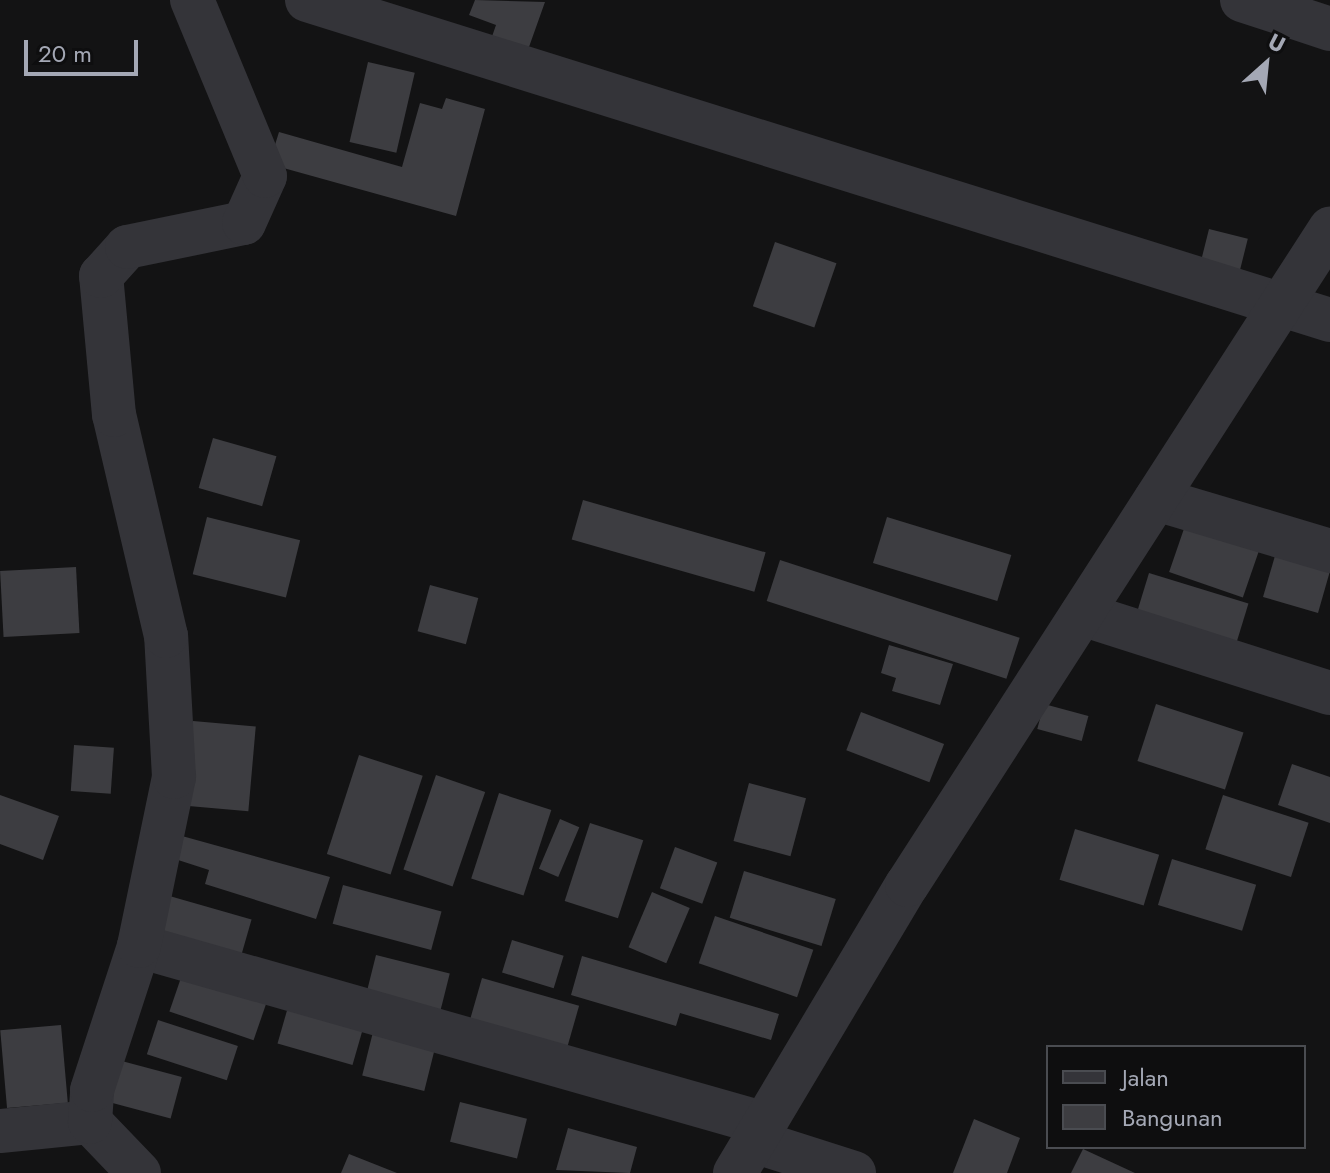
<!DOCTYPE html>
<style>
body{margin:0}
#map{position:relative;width:1330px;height:1173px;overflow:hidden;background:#131314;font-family:Jost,sans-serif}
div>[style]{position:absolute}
.building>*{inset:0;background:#3d3d41;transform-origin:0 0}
.minor>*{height:44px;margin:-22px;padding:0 22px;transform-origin:22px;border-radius:22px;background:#343439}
span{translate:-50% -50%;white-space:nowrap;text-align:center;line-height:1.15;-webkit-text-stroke:6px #0e0e0f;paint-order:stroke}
.legend{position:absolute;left:1046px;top:1045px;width:260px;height:104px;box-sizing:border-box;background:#0e0e0f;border:2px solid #4a4c51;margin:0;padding:10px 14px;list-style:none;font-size:24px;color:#a4a8b5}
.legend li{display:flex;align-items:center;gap:16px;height:40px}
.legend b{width:40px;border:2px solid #4a4c51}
.north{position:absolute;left:1226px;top:24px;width:80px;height:80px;-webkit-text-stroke:6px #0e0e0f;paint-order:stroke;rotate:27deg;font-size:22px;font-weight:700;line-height:32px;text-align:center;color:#a4a8b5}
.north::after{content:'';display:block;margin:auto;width:28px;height:36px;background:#a4a8b5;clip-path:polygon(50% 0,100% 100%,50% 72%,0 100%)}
.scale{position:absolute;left:24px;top:40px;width:114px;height:36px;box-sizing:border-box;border:4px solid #a4a8b5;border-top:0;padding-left:10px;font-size:24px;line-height:28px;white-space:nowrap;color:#a4a8b5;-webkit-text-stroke:6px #0e0e0f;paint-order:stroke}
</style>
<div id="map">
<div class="building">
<div style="clip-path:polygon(475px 0,545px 2px,524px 61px,488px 48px,496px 25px,469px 15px)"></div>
<div style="left:368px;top:62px;width:48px;height:82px;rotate:13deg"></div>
<div style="clip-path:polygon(446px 98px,485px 109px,456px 216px,269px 164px,279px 132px,402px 167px,420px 103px,442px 109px)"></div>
<div style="left:1209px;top:229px;width:40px;height:43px;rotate:14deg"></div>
<div style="left:775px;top:242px;width:65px;height:68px;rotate:19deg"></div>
<div style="left:213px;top:438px;width:66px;height:52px;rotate:16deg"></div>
<div style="left:583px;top:500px;width:190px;height:41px;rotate:16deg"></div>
<div style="left:207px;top:517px;width:96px;height:59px;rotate:14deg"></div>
<div style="left:887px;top:517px;width:130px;height:48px;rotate:17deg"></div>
<div style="left:1187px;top:520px;width:78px;height:55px;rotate:19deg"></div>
<div style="clip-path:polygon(1279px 542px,1330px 571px,1318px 613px,1263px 597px)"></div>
<div style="left:780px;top:560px;width:252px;height:43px;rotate:18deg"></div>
<div style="left:76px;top:567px;width:66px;height:76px;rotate:87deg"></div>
<div style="left:1149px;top:573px;width:104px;height:56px;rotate:17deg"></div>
<div style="left:430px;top:585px;width:50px;height:48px;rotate:15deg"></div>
<div style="clip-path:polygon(889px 645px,953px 664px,940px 705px,892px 691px,896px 678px,881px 673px)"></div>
<div style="left:1044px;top:704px;width:46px;height:26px;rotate:15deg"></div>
<div style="left:1156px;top:704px;width:92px;height:60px;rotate:18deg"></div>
<div style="left:861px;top:712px;width:89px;height:41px;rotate:21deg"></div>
<div style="left:193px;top:721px;width:63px;height:85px;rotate:5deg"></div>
<div style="left:74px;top:745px;width:40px;height:46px;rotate:4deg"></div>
<div style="left:359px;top:755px;width:67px;height:104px;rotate:18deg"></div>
<div style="clip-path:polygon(1292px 764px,1330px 777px,1330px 823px,1278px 805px)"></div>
<div style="left:436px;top:775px;width:52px;height:100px;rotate:19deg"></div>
<div style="left:749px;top:783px;width:59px;height:60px;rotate:15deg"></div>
<div style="left:499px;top:793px;width:55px;height:90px;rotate:18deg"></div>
<div style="clip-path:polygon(0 795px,59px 816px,43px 860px,0 844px)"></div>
<div style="left:1223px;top:795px;width:90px;height:57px;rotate:18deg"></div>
<div style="left:560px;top:819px;width:21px;height:54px;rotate:23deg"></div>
<div style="left:590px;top:823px;width:56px;height:82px;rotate:18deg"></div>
<div style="left:1075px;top:829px;width:88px;height:53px;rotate:17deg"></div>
<div style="clip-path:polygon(182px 836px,330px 877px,316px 919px,205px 884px,209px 870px,175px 859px)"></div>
<div style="left:675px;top:847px;width:45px;height:44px;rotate:20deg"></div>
<div style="left:1172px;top:859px;width:88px;height:48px;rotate:17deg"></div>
<div style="left:744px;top:871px;width:96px;height:49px;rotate:17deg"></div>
<div style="left:343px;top:885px;width:102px;height:40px;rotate:15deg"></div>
<div style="left:652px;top:892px;width:41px;height:60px;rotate:23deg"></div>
<div style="left:166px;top:895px;width:89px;height:43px;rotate:16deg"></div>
<div style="left:715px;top:916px;width:104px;height:50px;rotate:19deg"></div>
<div style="left:512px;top:940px;width:54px;height:34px;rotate:17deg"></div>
<div style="left:376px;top:955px;width:76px;height:44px;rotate:14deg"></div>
<div style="clip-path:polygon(582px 956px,779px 1014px,771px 1040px,680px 1013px,676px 1026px,571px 995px)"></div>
<div style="left:185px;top:966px;width:89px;height:48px;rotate:19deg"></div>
<div style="left:482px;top:978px;width:101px;height:50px;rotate:16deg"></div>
<div style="left:288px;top:1007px;width:78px;height:38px;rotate:16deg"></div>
<div style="left:158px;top:1020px;width:84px;height:36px;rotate:18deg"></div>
<div style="left:375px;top:1024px;width:64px;height:53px;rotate:14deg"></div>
<div style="left:61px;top:1025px;width:78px;height:61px;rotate:85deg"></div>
<div style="left:118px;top:1060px;width:66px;height:43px;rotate:15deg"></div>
<div style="left:460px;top:1102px;width:69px;height:41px;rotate:14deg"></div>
<div style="clip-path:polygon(974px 1119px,1020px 1138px,1007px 1173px,953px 1173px)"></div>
<div style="clip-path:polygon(568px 1128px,637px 1147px,630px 1173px,556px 1170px)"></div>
<div style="clip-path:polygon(1083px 1149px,1135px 1173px,1071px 1173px)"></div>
<div style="clip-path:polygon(349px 1154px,397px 1173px,341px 1173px)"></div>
</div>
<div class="minor">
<div style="left:307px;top:0;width:1072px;rotate:17.37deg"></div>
<div style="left:1242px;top:0;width:93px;rotate:18.2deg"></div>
<div style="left:1156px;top:499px;width:182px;rotate:16.6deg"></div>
<div style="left:1082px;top:614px;width:260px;rotate:17.7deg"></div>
<div style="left:139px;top:946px;width:651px;rotate:15.87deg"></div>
<div style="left:0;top:1131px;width:90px;rotate:-5.7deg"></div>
<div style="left:754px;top:1141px;width:105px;rotate:17.7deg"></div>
<div style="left:139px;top:1173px;width:71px;rotate:-133.9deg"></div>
<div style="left:90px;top:1122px;width:32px;rotate:-86deg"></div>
<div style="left:92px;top:1090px;width:151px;rotate:-71.9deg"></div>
<div style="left:139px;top:946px;width:173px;rotate:-78.3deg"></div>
<div style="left:174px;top:777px;width:141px;rotate:-93.2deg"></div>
<div style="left:166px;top:636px;width:227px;rotate:-103.2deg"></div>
<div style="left:114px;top:415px;width:140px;rotate:-95.3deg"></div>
<div style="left:101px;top:276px;width:39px;rotate:-48deg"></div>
<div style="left:127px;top:247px;width:119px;rotate:-11.6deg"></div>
<div style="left:244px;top:223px;width:51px;rotate:-65.9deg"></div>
<div style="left:265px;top:176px;width:191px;rotate:-112.5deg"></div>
<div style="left:735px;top:1173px;width:335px;rotate:-59.2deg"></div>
<div style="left:907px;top:885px;width:781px;rotate:-57.19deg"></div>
</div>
<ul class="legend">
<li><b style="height:10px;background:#343439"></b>Jalan</li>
<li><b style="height:22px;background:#3d3d41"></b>Bangunan</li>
</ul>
<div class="north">U</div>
<div class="scale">20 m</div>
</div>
